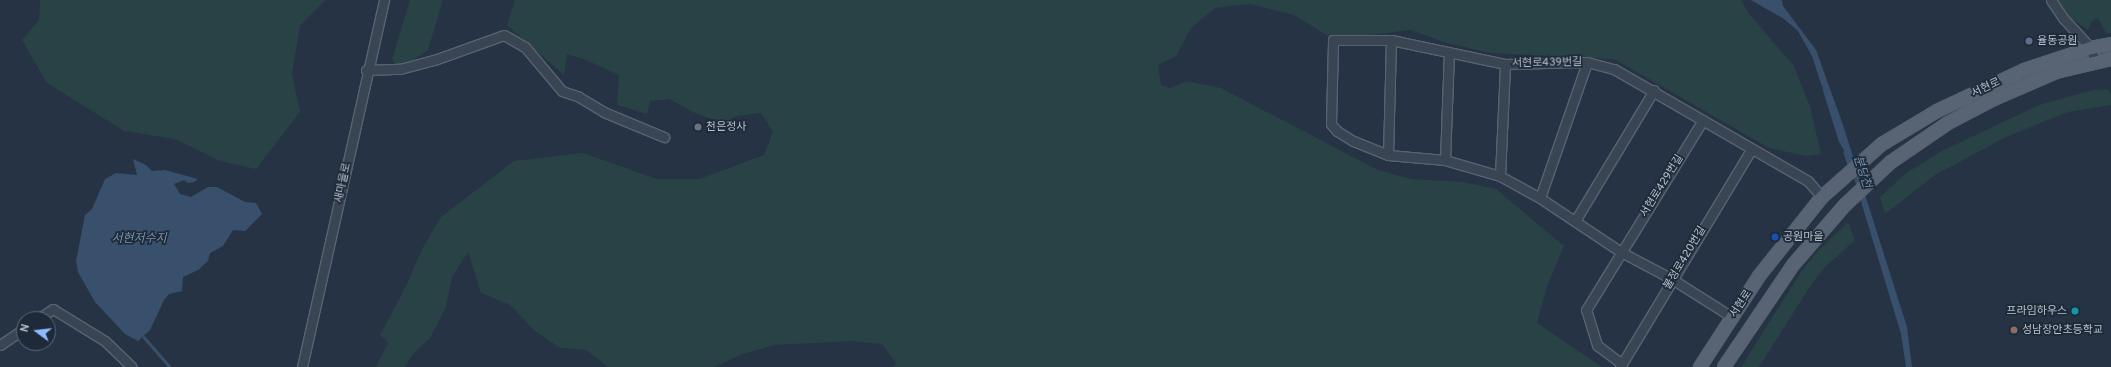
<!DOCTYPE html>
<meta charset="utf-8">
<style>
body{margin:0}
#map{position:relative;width:2111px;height:367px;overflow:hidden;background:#253344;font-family:Overpass,"Noto Sans KR",sans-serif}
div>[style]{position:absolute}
.green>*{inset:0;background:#284245}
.water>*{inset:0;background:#38506c}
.stream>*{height:2.5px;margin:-1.25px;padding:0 1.25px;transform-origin:1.25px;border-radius:1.25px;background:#38506c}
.roads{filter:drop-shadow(1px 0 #586371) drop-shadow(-1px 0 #586371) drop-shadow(0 1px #586371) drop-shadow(0 -1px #586371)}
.minor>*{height:9px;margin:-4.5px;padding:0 4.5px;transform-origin:4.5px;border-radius:4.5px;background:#3a4553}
.major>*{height:12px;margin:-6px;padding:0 6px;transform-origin:6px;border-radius:6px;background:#586473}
.dots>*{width:11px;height:11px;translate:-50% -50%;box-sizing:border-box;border:2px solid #1f2a39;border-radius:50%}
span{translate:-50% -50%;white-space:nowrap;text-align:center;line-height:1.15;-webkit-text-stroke:3.5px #1f2a39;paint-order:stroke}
.poi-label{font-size:11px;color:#b7c0cd}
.left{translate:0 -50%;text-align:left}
.right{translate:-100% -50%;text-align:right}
.street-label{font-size:11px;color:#b7c0cd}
.water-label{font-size:12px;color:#7692b2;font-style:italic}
.north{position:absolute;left:16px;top:311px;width:40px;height:40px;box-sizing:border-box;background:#1f2a39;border:1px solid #5c6674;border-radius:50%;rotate:285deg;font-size:11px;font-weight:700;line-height:16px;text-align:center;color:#b7c0cd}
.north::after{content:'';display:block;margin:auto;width:14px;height:18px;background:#8cbbfd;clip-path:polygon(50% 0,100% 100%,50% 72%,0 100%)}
</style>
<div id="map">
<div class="green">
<div style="clip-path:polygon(40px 0,325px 0,300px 26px,292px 74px,300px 112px,256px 169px,220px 161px,175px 139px,124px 131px,47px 83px,22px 40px,39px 20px)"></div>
<div style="clip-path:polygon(410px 0,443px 0,428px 50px,409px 63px,396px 65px,392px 59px)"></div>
<div style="clip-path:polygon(515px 0,1741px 0,1750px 15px,1794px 66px,1810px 106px,1821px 154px,1806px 156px,1769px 148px,1614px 59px,1490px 53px,1447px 43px,1410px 30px,1346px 38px,1328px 36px,1294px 15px,1250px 4px,1215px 8px,1191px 28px,1176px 56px,1158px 65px,1161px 85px,1170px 88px,1186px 81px,1221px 88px,1378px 170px,1411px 179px,1463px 182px,1496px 189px,1564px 246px,1547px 287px,1537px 323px,1602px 367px,893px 367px,896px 363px,882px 344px,851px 341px,774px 345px,743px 354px,714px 367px,608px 367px,586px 350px,560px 348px,535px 331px,510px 305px,481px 293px,468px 252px,452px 277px,446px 307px,430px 338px,412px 355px,405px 367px,376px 367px,388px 343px,380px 335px,406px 286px,422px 249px,441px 217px,514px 161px,583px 153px,657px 179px,699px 179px,764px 155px,773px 132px,761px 113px,737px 116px,722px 123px,695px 113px,669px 99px,650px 101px,647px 114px,617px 105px,619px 75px,586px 60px,567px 54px,564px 75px,507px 25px)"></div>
<div style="clip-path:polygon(2058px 0,2111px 0,2111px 33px,2106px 33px,2098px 18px,2092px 21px,2088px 30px,2065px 14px)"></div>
<div style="clip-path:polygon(2107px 89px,2111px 94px,2111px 105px,2068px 112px,2006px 137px,1935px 175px,1885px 214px,1880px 197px,1906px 173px,1942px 151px,2039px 105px,2093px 90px)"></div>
<div style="clip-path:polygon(1848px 222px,1855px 240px,1825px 267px,1811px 285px,1759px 367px,1741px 367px,1801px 272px,1815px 254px)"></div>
</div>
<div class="water">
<div style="clip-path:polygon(1751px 0,1782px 0,1783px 6px,1816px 50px,1843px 125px,1907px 327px,1912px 367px,1906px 367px,1901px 334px,1847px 155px,1839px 142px,1824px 94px,1818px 67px,1798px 31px,1784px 19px)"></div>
<div style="clip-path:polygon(133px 159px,146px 165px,152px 171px,165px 170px,198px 179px,194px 182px,188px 183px,184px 180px,174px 184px,180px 194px,191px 197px,208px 187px,217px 187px,245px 202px,256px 203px,262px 214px,245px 231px,233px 230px,223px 246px,210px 253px,208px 261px,198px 270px,183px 277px,182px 291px,169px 294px,164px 300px,150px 330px,138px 341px,125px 334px,95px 302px,78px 272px,76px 261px,85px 215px,92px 209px,105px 179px,116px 173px,137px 175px)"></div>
</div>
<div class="stream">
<div style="left:1814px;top:57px;width:28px;rotate:72deg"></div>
<div style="left:1845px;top:152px;width:17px;rotate:73deg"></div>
<div style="left:144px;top:337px;width:40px;rotate:49deg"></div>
</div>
<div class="roads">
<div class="minor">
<div style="left:2051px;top:0;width:22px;rotate:56deg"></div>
<div style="left:2063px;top:18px;width:41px;rotate:47deg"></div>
<div style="left:2091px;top:48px;width:16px;rotate:75deg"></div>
<div style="left:366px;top:70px;width:34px;rotate:-2deg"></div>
<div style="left:400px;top:69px;width:38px;rotate:-15deg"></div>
<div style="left:437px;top:59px;width:71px;rotate:-19.7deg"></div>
<div style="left:504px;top:35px;width:24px;rotate:30deg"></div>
<div style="left:525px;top:47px;width:57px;rotate:49.9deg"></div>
<div style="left:562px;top:91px;width:18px;rotate:19deg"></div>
<div style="left:579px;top:97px;width:31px;rotate:31deg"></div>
<div style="left:606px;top:113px;width:63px;rotate:22.5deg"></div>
<div style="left:1388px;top:155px;width:115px;rotate:-88.5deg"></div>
<div style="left:1445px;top:160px;width:108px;rotate:-87.9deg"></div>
<div style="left:1500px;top:176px;width:112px;rotate:-87.4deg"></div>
<div style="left:1540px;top:198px;width:144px;rotate:-70.9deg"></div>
<div style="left:1575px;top:221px;width:153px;rotate:-58.9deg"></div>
<div style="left:1732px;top:317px;width:71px;rotate:-147.7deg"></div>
<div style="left:1672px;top:279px;width:58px;rotate:-152.1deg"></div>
<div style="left:1621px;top:252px;width:97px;rotate:-146.3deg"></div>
<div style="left:1540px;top:198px;width:46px;rotate:-151.2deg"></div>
<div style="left:1500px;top:176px;width:57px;rotate:-163.8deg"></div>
<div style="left:1445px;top:160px;width:57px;rotate:-175deg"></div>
<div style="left:1388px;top:155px;width:38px;rotate:-158deg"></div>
<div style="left:1353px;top:141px;width:19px;rotate:-148deg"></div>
<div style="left:1337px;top:131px;width:9px;rotate:-131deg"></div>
<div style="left:1331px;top:124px;width:84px;rotate:-88.6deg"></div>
<div style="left:1333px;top:40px;width:58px"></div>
<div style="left:1391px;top:40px;width:116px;rotate:11.9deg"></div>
<div style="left:1505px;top:64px;width:82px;rotate:-1.4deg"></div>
<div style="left:1587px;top:62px;width:28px;rotate:15deg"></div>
<div style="left:1614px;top:69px;width:224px;rotate:30deg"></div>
<div style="left:1808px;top:181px;width:21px;rotate:49deg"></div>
<div style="left:38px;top:319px;width:18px;rotate:-34deg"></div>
<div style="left:53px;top:309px;width:61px;rotate:31.6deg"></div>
<div style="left:105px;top:341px;width:37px;rotate:44deg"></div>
<div style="left:0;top:345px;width:29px;rotate:-34deg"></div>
<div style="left:1622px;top:364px;width:31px;rotate:-143deg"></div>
<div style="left:1597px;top:345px;width:37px;rotate:-107deg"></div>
<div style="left:1586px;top:310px;width:223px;rotate:-58.4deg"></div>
<div style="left:302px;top:367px;width:376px;rotate:-77.4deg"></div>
<div style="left:1620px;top:367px;width:253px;rotate:-58.9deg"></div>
</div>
<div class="major">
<div style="left:1700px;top:367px;width:108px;rotate:-57deg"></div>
<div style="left:1759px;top:276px;width:101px;rotate:-51.4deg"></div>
<div style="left:1822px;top:197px;width:80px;rotate:-41.5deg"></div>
<div style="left:1882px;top:144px;width:64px;rotate:-31deg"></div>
<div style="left:1937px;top:111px;width:96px;rotate:-25.2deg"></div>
<div style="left:2024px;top:70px;width:71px;rotate:-18.2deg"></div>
<div style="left:2091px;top:48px;width:20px;rotate:-11deg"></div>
<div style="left:1724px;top:367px;width:123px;rotate:-55.9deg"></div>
<div style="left:1793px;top:265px;width:79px;rotate:-49.1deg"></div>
<div style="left:1845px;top:205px;width:63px;rotate:-43.1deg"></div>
<div style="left:1891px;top:162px;width:69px;rotate:-34.4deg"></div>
<div style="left:1948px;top:123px;width:52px;rotate:-27.6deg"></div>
<div style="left:1994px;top:99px;width:68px;rotate:-23.5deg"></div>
<div style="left:2056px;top:72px;width:57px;rotate:-13.3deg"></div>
</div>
</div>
<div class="dots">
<div style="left:2029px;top:41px;background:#5c6f8a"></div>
<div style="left:698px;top:127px;background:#6b7280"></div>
<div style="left:1775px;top:237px;background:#1a4fb4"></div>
<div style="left:2075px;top:311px;background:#0f9aa8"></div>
<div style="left:2014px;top:330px;background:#8d6e63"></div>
</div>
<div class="poi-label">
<span class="left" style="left:2037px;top:41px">율동공원</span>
<span class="left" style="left:706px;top:127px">천은정사</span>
<span class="left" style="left:1783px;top:237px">공원마을</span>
<span class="right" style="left:2067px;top:311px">프라임하우스</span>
<span class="left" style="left:2022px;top:330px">성남장안초등학교</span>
</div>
<div class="street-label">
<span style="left:1547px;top:63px;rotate:-1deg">서현로439번길</span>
<span style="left:1986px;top:88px;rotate:-25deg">서현로</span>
<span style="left:343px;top:183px;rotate:-78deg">새마을로</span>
<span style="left:1662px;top:186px;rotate:-58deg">서현로429번길</span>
<span style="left:1685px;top:258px;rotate:-59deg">불정로420번길</span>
<span style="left:1741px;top:304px;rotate:-56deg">서현로</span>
</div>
<div class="water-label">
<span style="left:1861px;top:172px;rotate:72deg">분당천</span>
<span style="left:139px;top:240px">서현저수지</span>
</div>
<div class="north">N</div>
</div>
